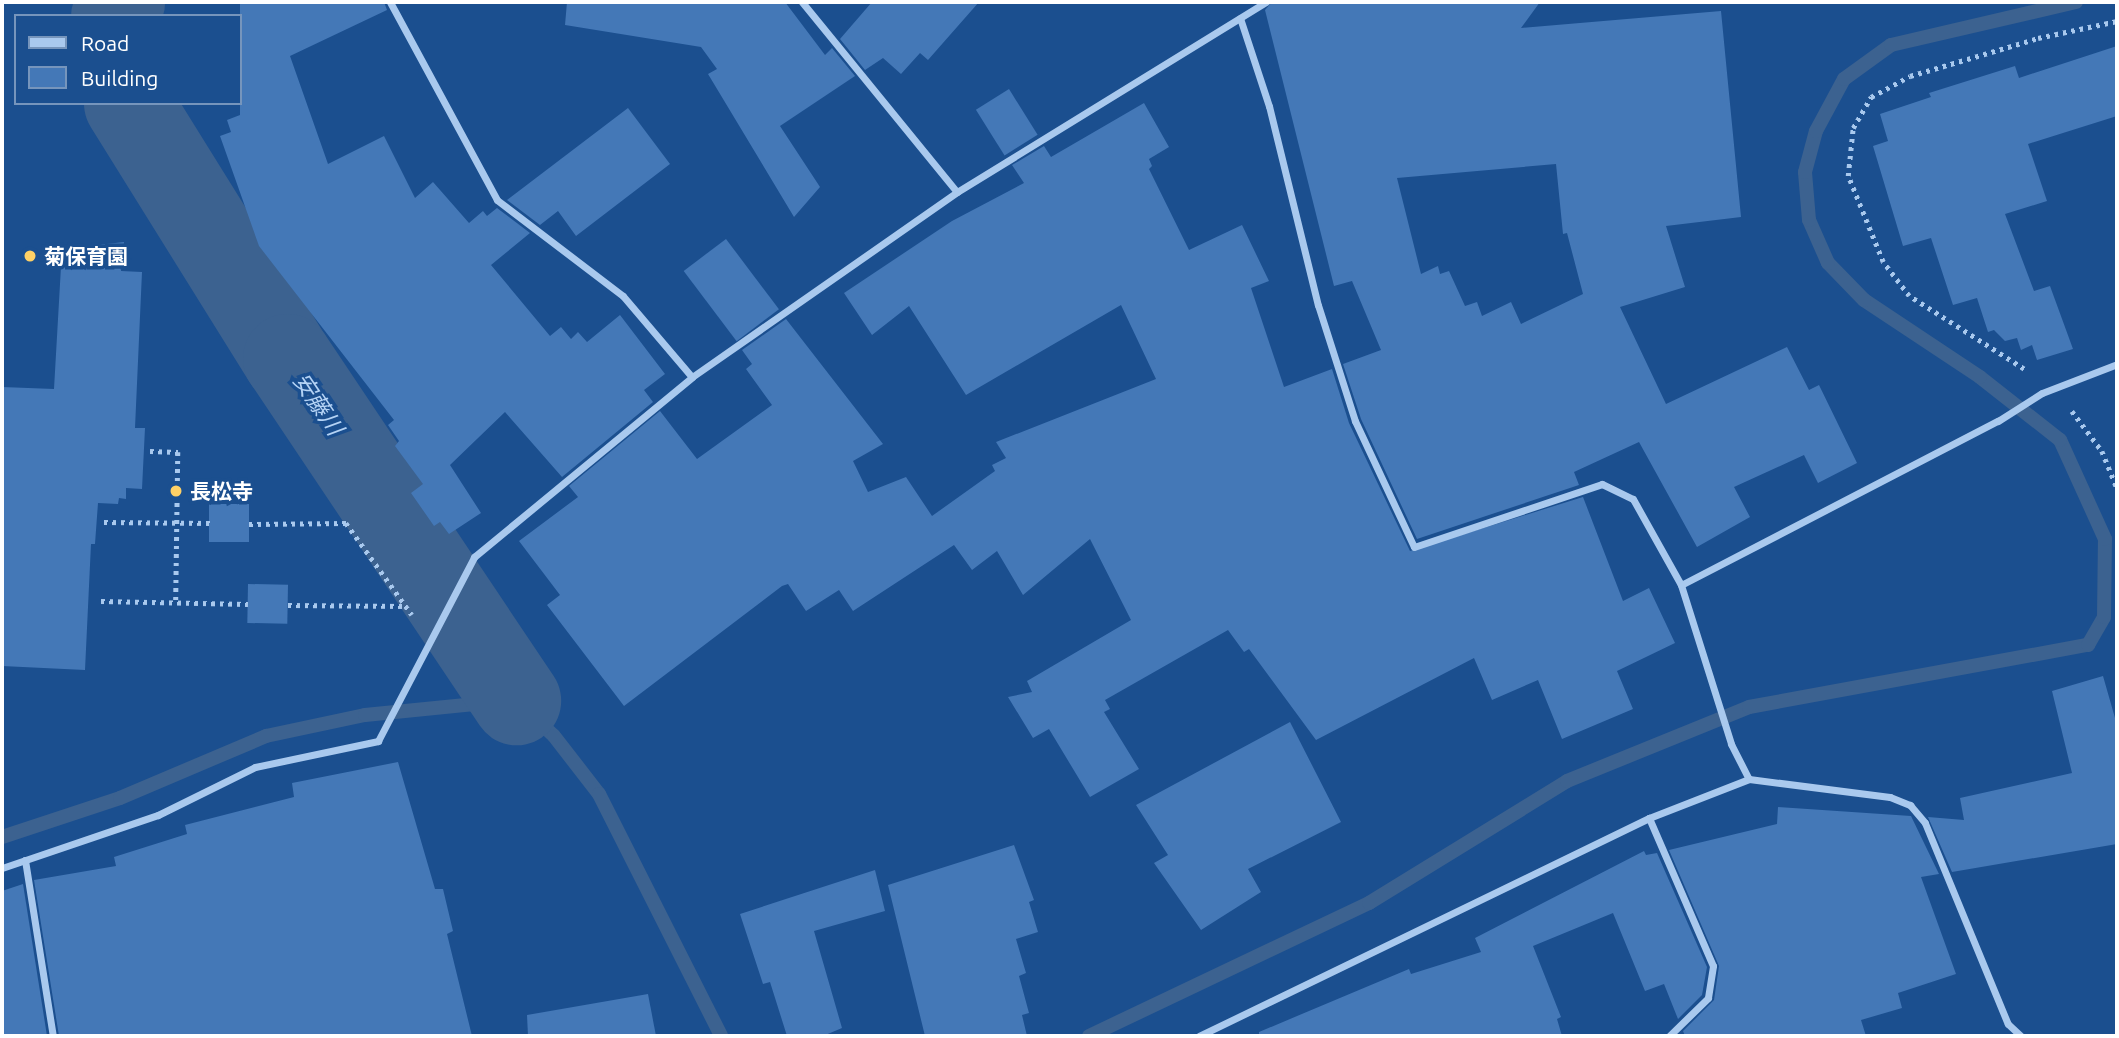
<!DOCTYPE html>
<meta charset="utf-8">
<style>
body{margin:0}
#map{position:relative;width:2119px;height:1038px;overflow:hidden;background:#1b4f8f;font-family:Ubuntu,"Noto Sans JP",sans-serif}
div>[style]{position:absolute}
.stream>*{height:14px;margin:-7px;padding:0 7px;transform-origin:7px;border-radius:7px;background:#3c6290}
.river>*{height:89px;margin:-44.5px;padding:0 44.5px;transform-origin:44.5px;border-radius:44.5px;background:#3c6290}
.building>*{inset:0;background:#4478b7;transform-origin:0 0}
.path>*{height:4.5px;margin-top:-2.25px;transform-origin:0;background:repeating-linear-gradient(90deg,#a9c9ee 0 3.5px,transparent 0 8.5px)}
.minor>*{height:7px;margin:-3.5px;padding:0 3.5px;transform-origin:3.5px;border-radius:3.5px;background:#a9c9ee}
.dots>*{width:19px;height:19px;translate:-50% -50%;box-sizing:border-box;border:4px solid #1b4f8f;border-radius:50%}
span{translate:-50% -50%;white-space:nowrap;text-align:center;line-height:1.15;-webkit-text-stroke:7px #1b4f8f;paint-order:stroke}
.poi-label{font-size:21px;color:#fff;font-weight:700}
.left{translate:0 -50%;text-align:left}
.water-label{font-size:23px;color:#b5d3f5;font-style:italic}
.frame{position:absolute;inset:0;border:4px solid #fff;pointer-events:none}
.legend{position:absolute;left:14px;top:14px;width:228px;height:91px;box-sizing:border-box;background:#1b4f8f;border:2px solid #7695bc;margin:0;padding:9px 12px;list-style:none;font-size:21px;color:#fff}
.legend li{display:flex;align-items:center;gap:14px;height:35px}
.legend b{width:35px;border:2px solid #7695bc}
</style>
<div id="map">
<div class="stream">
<div style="left:2px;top:837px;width:124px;rotate:-18.3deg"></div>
<div style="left:120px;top:798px;width:159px;rotate:-23deg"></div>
<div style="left:266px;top:736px;width:101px;rotate:-12deg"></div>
<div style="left:365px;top:715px;width:152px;rotate:-5.7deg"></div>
<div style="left:516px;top:700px;width:52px;rotate:43.5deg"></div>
<div style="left:554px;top:736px;width:73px;rotate:52.2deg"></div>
<div style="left:599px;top:794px;width:271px;rotate:63.2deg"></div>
<div style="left:1089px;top:1036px;width:310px;rotate:-25.4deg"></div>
<div style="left:1369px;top:903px;width:233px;rotate:-31.6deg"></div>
<div style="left:1567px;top:781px;width:196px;rotate:-22.1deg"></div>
<div style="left:1749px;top:707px;width:345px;rotate:-10.4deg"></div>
<div style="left:2088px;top:645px;width:32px;rotate:-60deg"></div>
<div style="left:2104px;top:617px;width:78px;rotate:-89.3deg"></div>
<div style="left:2105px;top:539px;width:109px;rotate:-114.4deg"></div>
<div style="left:2060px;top:440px;width:102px;rotate:-141.8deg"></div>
<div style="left:1980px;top:377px;width:139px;rotate:-146.4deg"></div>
<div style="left:1864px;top:300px;width:52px;rotate:-134.2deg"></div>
<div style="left:1828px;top:263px;width:47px;rotate:-113.8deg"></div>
<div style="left:1809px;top:220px;width:48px;rotate:-94.8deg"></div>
<div style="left:1805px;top:172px;width:42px;rotate:-75deg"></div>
<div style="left:1816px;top:131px;width:59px;rotate:-61.7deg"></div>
<div style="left:1844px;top:79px;width:58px;rotate:-35.9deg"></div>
<div style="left:1891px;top:45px;width:190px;rotate:-13.1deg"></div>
</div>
<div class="river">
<div style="left:115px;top:16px;width:15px;rotate:-70deg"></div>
<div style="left:128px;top:103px;width:301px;rotate:58.1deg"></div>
<div style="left:287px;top:358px;width:412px;rotate:56.2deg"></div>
</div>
<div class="building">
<div style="clip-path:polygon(240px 2px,384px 2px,387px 10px,290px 56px,328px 164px,384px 136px,415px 198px,433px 182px,469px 223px,483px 211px,487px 216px,497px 208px,530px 233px,491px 265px,550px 336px,561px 327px,571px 339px,578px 332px,587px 342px,620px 315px,665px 374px,644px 390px,653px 402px,562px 477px,505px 412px,450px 465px,481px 513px,449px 534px,440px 522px,434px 526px,411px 493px,423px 484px,395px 446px,399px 441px,388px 425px,394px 420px,259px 246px,220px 136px,231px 132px,227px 120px,240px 115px)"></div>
<div style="clip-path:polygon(567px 2px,785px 2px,825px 55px,832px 48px,855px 76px,780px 126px,820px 187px,794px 217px,708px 74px,717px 69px,701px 47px,565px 25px)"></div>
<div style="clip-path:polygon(872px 2px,979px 2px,928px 60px,920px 53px,901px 74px,883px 58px,865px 70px,840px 39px)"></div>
<div style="clip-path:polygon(evenodd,1272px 2px,1540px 2px,1521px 28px,1721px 11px,1741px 217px,1666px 226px,1685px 287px,1620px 307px,1666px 404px,1787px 347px,1809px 390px,1819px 385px,1857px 463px,1818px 483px,1804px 455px,1734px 487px,1750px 517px,1697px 547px,1639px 442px,1574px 472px,1579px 485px,1417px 539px,1361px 419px,1343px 364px,1381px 350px,1352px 281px,1334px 286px,1265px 10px,1272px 2px,1556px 164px,1563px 234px,1567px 233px,1583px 294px,1521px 324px,1511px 302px,1482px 316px,1477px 302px,1465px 306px,1449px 271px,1440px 274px,1438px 266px,1421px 274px,1397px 178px,1556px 164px)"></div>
<div style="clip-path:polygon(2117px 46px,2117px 116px,2028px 144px,2047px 201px,2005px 214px,2034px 291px,2050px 286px,2073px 349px,2037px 360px,2032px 345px,2021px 350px,2017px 338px,2005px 341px,1994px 330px,1988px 332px,1977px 298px,1953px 305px,1931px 238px,1903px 246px,1873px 146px,1888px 141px,1880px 114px,1931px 97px,1929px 93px,2015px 66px,2019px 78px)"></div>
<div style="left:1009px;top:89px;width:54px;height:39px;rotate:58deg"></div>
<div style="clip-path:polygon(1144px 103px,1169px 147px,1149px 159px,1152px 166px,1149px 169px,1189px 250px,1242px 225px,1269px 281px,1251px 288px,1284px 387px,1332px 369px,1349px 423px,1410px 551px,1583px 497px,1623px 601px,1649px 588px,1675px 643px,1617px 671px,1633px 709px,1562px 739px,1538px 680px,1492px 700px,1474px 658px,1316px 740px,1249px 649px,1244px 652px,1228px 630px,1105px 700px,1110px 709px,1104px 712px,1139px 769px,1090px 797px,1049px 729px,1033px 738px,1008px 697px,1032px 692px,1027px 681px,1131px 620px,1090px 539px,1023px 595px,997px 551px,972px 570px,954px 545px,853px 611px,839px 590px,806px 611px,788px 584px,782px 586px,624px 706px,547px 605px,560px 595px,519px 541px,578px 497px,569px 486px,660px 411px,697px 459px,772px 405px,746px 369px,752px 364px,742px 350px,786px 319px,883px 444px,853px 461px,868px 492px,906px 477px,932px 516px,995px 471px,992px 465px,1006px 458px,996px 442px,1156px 379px,1121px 305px,966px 395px,909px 306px,872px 335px,844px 293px,952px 221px,1024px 183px,1012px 165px,1044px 146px,1051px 157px)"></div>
<div style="clip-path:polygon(628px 108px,670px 164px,576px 236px,558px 211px,540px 225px,507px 200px)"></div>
<div style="left:726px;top:239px;width:88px;height:53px;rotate:53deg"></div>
<div style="clip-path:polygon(124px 242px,121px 271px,142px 272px,135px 428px,145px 428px,142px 489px,126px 488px,126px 499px,119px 498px,118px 504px,98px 503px,95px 544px,91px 544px,85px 670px,2px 666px,2px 387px,54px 389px,62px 249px)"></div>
<div style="left:209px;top:504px;width:40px;height:38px"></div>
<div style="left:248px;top:584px;width:40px;height:39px;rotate:1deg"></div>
<div style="clip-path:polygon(2103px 676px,2117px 725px,2117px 844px,1952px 872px,1928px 817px,1964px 820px,1960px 798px,2072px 773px,2052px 691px)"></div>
<div style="clip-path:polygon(1290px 722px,1341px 822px,1248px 869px,1261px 892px,1201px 930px,1154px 863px,1168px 855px,1136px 805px)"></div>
<div style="clip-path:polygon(398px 762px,435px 889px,443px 889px,453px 931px,447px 934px,472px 1036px,59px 1036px,34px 880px,116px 866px,114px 857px,187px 834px,185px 825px,294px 797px,292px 783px)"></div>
<div style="clip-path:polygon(1778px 807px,1911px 816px,1939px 874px,1921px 877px,1956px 974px,1898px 993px,1902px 1008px,1861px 1020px,1866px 1036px,1685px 1036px,1683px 1031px,1714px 1000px,1719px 966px,1669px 850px,1777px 824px)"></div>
<div style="clip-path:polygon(1014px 845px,1034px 900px,1029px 902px,1038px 932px,1016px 939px,1026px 973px,1019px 976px,1029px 1013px,1022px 1015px,1027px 1036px,925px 1036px,888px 885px)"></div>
<div style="clip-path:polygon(1644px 851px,1646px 855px,1657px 853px,1707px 967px,1702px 995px,1678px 1019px,1664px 984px,1645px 991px,1613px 913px,1533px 946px,1561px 1017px,1557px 1019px,1562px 1036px,1259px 1036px,1259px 1032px,1409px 969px,1411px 974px,1481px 952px,1475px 938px)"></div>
<div style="clip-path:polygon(875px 870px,885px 911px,814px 931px,842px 1028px,823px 1036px,787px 1036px,770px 982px,763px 984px,740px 914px)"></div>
<div style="clip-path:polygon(23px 884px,47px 1036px,2px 1036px,2px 891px)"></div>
<div style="clip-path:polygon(648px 994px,656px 1036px,528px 1036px,527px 1015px)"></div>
</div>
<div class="path">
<div style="left:2024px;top:369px;width:136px;rotate:-147.6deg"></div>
<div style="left:1909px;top:296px;width:43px;rotate:-127.4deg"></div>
<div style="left:1883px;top:262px;width:93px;rotate:-112.1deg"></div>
<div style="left:1848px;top:176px;width:48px;rotate:-84.1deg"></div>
<div style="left:1853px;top:128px;width:36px;rotate:-60deg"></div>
<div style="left:1871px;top:97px;width:44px;rotate:-28.3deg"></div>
<div style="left:1910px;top:76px;width:134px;rotate:-16.5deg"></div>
<div style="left:2038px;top:38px;width:81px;rotate:-12.1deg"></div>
<div style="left:2072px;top:411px;width:50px;rotate:53.1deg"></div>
<div style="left:2102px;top:451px;width:40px;rotate:68deg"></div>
<div style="left:150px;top:451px;width:28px;rotate:2deg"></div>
<div style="left:178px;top:452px;width:151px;rotate:90.8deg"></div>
<div style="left:104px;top:522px;width:106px;rotate:0.5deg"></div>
<div style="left:249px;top:524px;width:97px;rotate:-0.6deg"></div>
<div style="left:346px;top:523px;width:113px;rotate:54.3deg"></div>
<div style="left:101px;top:601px;width:147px;rotate:1.2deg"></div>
<div style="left:288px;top:605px;width:118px;rotate:0.5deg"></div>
</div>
<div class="minor">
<div style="left:390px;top:2px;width:225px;rotate:61.6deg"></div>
<div style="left:497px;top:200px;width:158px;rotate:37.3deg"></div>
<div style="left:623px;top:296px;width:106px;rotate:49.6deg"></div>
<div style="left:802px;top:2px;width:245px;rotate:50.8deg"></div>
<div style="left:1240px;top:18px;width:93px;rotate:71.8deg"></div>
<div style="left:1269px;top:106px;width:205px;rotate:76.2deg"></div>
<div style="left:1318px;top:305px;width:122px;rotate:72.3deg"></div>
<div style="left:1355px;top:421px;width:139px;rotate:64.9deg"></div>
<div style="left:1414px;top:547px;width:198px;rotate:-18.5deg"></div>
<div style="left:1602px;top:484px;width:34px;rotate:26deg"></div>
<div style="left:1633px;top:499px;width:98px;rotate:60.8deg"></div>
<div style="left:1681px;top:585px;width:167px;rotate:72.5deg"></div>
<div style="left:1731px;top:744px;width:39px;rotate:63deg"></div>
<div style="left:1681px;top:585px;width:357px;rotate:-27.4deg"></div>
<div style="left:1998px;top:421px;width:52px;rotate:-32.5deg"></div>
<div style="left:2042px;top:393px;width:80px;rotate:-21.1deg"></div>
<div style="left:1649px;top:818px;width:161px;rotate:66.6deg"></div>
<div style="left:1713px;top:966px;width:32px;rotate:99deg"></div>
<div style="left:1708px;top:998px;width:54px;rotate:135.7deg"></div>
<div style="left:25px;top:860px;width:178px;rotate:81deg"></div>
<div style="left:2px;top:868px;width:165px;rotate:-18.8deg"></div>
<div style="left:158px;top:815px;width:108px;rotate:-26.3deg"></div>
<div style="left:255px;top:767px;width:126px;rotate:-11.9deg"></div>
<div style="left:378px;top:741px;width:208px;rotate:-62.4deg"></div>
<div style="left:474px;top:557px;width:283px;rotate:-39.5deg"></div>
<div style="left:692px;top:377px;width:323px;rotate:-34.9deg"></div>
<div style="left:957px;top:192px;width:363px;rotate:-31.6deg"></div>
<div style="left:1199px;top:1036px;width:500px;rotate:-25.85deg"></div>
<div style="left:1649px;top:818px;width:107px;rotate:-21.3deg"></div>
<div style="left:1749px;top:779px;width:142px;rotate:7.3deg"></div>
<div style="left:1890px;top:797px;width:22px;rotate:22deg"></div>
<div style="left:1910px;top:805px;width:23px;rotate:50deg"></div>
<div style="left:1925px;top:823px;width:217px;rotate:67.6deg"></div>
<div style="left:2008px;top:1024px;width:18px;rotate:43deg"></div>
</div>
<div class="dots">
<div style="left:30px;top:256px;background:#ffd166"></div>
<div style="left:176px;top:491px;background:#ffd166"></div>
</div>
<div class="poi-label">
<span class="left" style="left:44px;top:256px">菊保育園</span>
<span class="left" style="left:190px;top:491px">長松寺</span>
</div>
<div class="water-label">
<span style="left:318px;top:404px;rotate:56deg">安藤川</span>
</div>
<div class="frame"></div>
<ul class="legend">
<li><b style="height:9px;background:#a9c9ee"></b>Road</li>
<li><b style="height:19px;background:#4478b7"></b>Building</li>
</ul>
</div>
